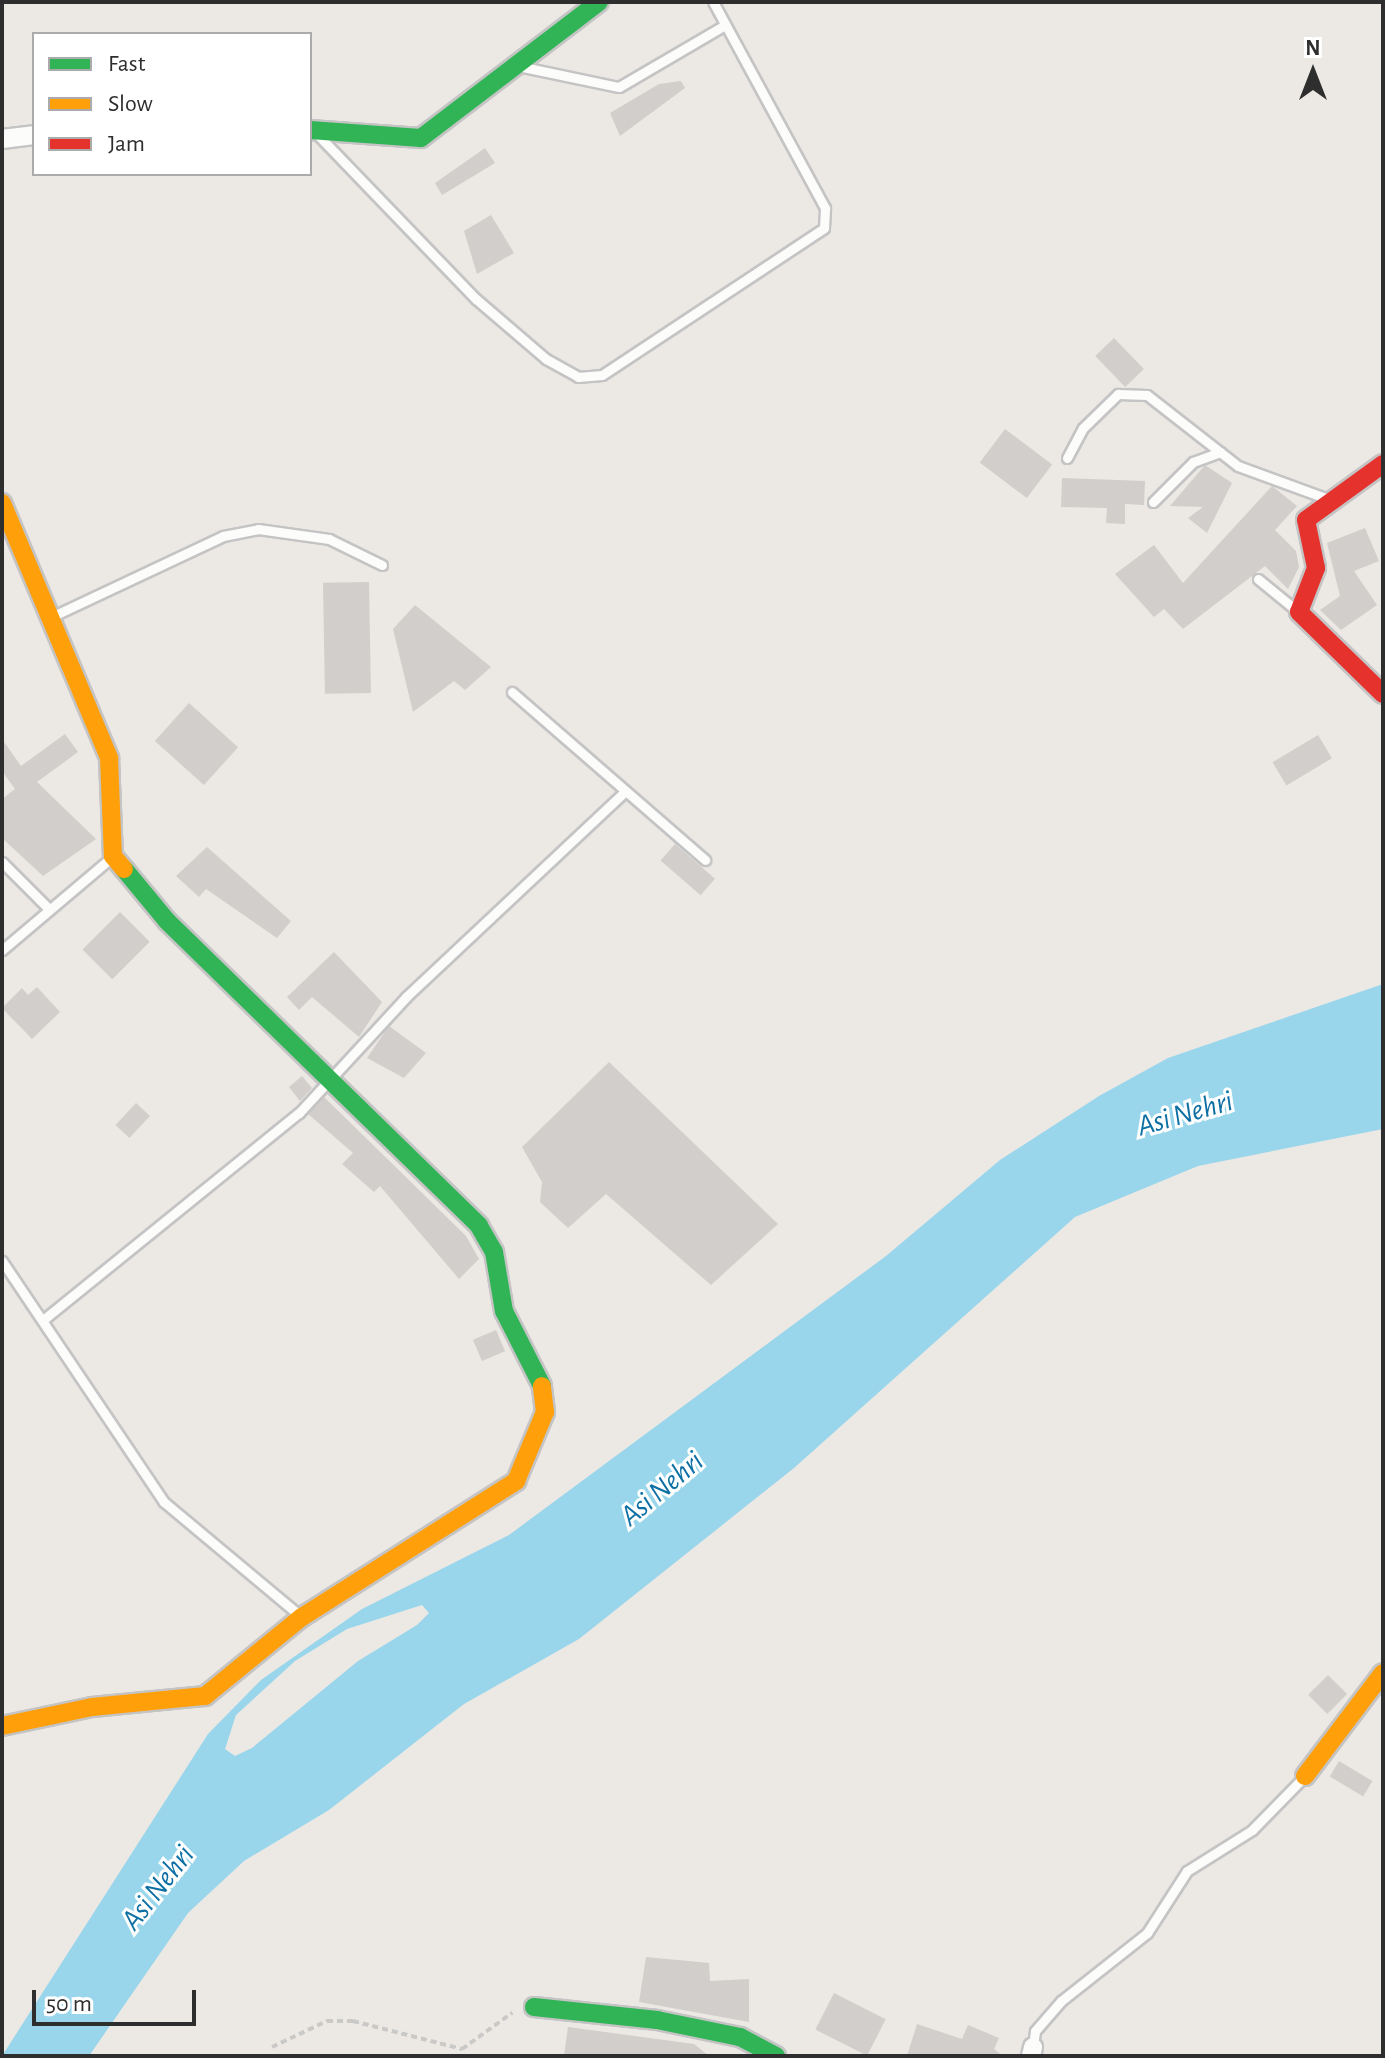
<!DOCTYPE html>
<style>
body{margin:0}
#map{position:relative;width:1385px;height:2058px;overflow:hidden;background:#ece8e4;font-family:"Alegreya Sans",sans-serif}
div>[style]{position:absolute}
.water>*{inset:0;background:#99d6ec}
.building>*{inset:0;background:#d1cecb;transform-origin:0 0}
.path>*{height:4px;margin-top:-2px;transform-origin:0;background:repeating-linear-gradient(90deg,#c9c9c8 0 6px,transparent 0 10px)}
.roads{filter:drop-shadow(2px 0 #c5c4c5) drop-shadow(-2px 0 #c5c4c5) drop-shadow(0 2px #c5c4c5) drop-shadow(0 -2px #c5c4c5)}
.lane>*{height:9px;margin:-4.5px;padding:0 4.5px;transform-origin:4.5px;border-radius:4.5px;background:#fcfcfb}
.street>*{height:18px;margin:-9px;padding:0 9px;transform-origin:9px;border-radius:9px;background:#fcfcfb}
.fast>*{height:18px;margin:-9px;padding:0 9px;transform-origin:9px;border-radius:9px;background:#30b455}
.slow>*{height:18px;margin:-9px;padding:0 9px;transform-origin:9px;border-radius:9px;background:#ff9f0a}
.jam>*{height:18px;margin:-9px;padding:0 9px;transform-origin:9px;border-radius:9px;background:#e5322d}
span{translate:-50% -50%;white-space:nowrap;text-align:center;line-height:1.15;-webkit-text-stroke:6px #fff;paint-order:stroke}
.water-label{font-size:30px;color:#0d6fa3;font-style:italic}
.frame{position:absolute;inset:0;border:4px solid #2e2e2e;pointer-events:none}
.legend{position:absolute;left:32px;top:32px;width:280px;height:144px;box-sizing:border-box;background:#fff;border:2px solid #ababab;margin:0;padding:10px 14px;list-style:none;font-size:24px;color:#2e2e2e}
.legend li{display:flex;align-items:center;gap:16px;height:40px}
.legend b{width:40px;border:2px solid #ababab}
.north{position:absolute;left:1273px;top:32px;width:80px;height:80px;-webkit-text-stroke:6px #fff;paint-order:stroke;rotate:0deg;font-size:22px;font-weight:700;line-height:32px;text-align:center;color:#2e2e2e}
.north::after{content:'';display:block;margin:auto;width:28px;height:36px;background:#2e2e2e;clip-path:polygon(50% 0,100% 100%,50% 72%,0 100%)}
.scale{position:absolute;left:32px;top:1990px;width:164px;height:36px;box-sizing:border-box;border:4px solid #2e2e2e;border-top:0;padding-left:10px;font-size:24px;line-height:28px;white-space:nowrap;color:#2e2e2e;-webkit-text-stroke:6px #fff;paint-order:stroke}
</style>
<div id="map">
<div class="water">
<div style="clip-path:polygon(evenodd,1383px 984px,1383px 1129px,1198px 1166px,1075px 1217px,794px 1468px,579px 1639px,464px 1704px,329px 1810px,244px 1861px,188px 1913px,89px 2056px,2px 2056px,208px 1734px,261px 1680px,362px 1609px,509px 1535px,886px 1256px,1000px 1160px,1099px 1096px,1168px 1058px,1383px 984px,422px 1605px,429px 1613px,417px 1625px,358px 1661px,252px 1748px,235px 1756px,225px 1749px,236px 1715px,295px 1661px,347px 1629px,422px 1605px)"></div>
</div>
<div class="building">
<div style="clip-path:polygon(681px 81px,685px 88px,620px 136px,610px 113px,659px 84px)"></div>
<div style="clip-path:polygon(485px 148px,495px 163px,442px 195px,435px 183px)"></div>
<div style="clip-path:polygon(491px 215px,514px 253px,477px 274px,464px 231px)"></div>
<div style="left:1114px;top:338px;width:43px;height:26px;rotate:46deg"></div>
<div style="left:1005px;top:429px;width:59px;height:42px;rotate:37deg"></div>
<div style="clip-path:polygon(1205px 465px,1232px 483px,1207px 533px,1188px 518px,1203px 507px,1170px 506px)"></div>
<div style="clip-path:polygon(1062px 478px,1145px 481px,1144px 505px,1125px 504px,1125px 524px,1106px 523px,1107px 508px,1061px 507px)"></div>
<div style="clip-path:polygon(1272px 486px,1297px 506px,1275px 530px,1296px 551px,1299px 567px,1288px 589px,1265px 566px,1183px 629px,1164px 609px,1154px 617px,1115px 574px,1154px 545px,1183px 583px)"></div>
<div style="clip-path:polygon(1365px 528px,1379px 561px,1354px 571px,1377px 605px,1341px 630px,1320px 610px,1340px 596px,1327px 543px)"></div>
<div style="left:369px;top:582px;width:111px;height:46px;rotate:89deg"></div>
<div style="clip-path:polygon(415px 605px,491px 667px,465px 690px,454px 681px,413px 712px,393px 629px)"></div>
<div style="left:189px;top:703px;width:66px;height:51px;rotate:42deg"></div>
<div style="clip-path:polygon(65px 734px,78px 752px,37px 782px,96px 839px,43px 876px,2px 838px,2px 799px,15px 789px,2px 771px,2px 739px,21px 766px)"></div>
<div style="left:1318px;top:735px;width:27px;height:53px;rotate:59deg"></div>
<div style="left:675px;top:844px;width:53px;height:22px;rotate:41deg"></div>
<div style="clip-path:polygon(207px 847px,291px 921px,277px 938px,206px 889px,199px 897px,176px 876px)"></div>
<div style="left:120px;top:912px;width:42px;height:53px;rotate:45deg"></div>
<div style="clip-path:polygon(334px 952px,382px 1002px,359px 1037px,312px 997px,299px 1010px,287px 997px)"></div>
<div style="clip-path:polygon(37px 987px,60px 1012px,32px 1039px,2px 1008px,22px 988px,28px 995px)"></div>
<div style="clip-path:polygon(389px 1026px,426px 1053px,404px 1078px,367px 1058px)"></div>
<div style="clip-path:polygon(609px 1062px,778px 1224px,711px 1285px,606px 1194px,568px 1228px,540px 1202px,542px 1182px,522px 1147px)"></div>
<div style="clip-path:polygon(302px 1076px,312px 1088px,300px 1101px,289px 1087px)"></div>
<div style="clip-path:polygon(324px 1097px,466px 1236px,479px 1259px,459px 1279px,380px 1186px,374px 1192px,342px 1164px,353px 1153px,308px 1114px)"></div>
<div style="left:136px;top:1103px;width:19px;height:30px;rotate:43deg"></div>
<div style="left:496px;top:1330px;width:23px;height:25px;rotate:67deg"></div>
<div style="left:1328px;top:1675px;width:27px;height:28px;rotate:45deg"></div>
<div style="left:1339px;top:1761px;width:39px;height:18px;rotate:31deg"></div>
<div style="clip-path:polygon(646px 1957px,709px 1963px,710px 1981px,749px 1979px,749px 2022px,639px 2002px)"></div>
<div style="left:834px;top:1993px;width:58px;height:41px;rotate:27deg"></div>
<div style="clip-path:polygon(917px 2024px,962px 2039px,968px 2025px,999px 2038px,994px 2049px,1003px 2056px,907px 2056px)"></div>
<div style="clip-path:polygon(568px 2027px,694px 2044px,709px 2056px,564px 2056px)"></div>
</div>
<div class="path">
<div style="left:272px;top:2047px;width:61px;rotate:-25.3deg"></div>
<div style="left:327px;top:2021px;width:26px"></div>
<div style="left:353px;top:2021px;width:113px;rotate:14.4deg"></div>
<div style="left:462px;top:2049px;width:62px;rotate:-35.8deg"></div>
</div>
<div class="roads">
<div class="lane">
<div style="left:523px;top:67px;width:98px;rotate:11.8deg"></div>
<div style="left:619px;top:87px;width:123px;rotate:-30.3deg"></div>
<div style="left:319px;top:136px;width:226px;rotate:46.1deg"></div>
<div style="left:476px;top:299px;width:92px;rotate:40.6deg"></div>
<div style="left:546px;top:359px;width:37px;rotate:29deg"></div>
<div style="left:578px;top:377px;width:24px;rotate:-5deg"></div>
<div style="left:602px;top:375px;width:266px;rotate:-33.5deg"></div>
<div style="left:824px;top:228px;width:20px;rotate:-87deg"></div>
<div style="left:825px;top:208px;width:234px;rotate:-118.5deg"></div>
<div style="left:1067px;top:458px;width:34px;rotate:-62deg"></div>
<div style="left:1083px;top:428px;width:49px;rotate:-44.2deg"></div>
<div style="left:1118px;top:394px;width:29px;rotate:2deg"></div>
<div style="left:1147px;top:395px;width:115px;rotate:38deg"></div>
<div style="left:1238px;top:466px;width:96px;rotate:20.1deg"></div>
<div style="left:1153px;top:502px;width:57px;rotate:-45deg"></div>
<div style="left:1193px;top:462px;width:29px;rotate:-20deg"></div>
<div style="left:1258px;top:579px;width:49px;rotate:39.2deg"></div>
<div style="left:51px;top:617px;width:190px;rotate:-25.2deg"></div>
<div style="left:223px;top:536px;width:36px;rotate:-11deg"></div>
<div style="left:258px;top:529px;width:72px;rotate:8deg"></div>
<div style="left:329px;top:539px;width:59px;rotate:26.1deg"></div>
<div style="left:512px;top:692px;width:256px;rotate:41deg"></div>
<div style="left:2px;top:862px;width:65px;rotate:45deg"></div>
<div style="left:2px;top:950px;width:144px;rotate:-40.2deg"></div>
<div style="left:2px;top:1261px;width:290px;rotate:56.1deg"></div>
<div style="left:164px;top:1502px;width:176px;rotate:39.9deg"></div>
<div style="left:43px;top:1320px;width:329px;rotate:-39deg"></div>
<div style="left:299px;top:1113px;width:158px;rotate:-47.3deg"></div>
<div style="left:406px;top:997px;width:298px;rotate:-43.2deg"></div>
<div style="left:1033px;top:2047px;width:16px;rotate:-83deg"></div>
<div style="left:1035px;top:2031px;width:40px;rotate:-49deg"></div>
<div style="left:1061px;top:2001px;width:110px;rotate:-38.3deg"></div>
<div style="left:1147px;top:1933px;width:74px;rotate:-57.2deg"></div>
<div style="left:1187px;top:1871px;width:77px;rotate:-32.2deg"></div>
<div style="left:1252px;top:1830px;width:73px;rotate:-45.6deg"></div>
</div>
<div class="street">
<div style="left:2px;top:139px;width:32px;rotate:-7deg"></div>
<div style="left:1031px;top:2056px;width:9px;rotate:-77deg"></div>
</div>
<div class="fast">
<div style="left:310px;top:130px;width:111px;rotate:4.1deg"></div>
<div style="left:421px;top:138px;width:224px;rotate:-37.4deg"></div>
<div style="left:124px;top:869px;width:67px;rotate:50.4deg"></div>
<div style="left:167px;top:921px;width:436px;rotate:44.3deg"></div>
<div style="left:479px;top:1226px;width:30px;rotate:60deg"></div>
<div style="left:494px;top:1252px;width:60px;rotate:80.4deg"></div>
<div style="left:504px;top:1311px;width:84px;rotate:63.1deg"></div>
<div style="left:534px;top:2007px;width:124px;rotate:6deg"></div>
<div style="left:657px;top:2020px;width:85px;rotate:11.6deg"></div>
<div style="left:740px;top:2037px;width:41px;rotate:27.8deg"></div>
</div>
<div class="slow">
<div style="left:2px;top:503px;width:277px;rotate:67.2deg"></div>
<div style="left:109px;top:758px;width:98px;rotate:87.7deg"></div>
<div style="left:113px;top:856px;width:17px;rotate:50deg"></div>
<div style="left:2px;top:1726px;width:92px;rotate:-11.9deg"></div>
<div style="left:92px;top:1707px;width:114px;rotate:-5.6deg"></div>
<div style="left:205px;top:1696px;width:125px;rotate:-39.2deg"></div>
<div style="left:302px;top:1617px;width:254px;rotate:-32.4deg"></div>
<div style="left:516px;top:1481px;width:75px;rotate:-67.2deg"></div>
<div style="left:545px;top:1412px;width:26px;rotate:-97deg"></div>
<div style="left:1305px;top:1776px;width:129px;rotate:-52.9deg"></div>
</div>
<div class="jam">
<div style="left:1383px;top:464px;width:95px;rotate:144deg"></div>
<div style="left:1306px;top:520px;width:49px;rotate:78.2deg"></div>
<div style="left:1316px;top:568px;width:47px;rotate:111.1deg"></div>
<div style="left:1299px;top:612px;width:117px;rotate:44.3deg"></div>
</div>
</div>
<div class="water-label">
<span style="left:1185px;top:1114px;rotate:-16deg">Asi Nehri</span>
<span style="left:662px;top:1489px;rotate:-40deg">Asi Nehri</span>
<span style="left:158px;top:1888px;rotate:-52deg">Asi Nehri</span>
</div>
<div class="frame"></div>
<ul class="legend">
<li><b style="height:10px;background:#30b455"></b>Fast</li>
<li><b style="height:10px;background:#ff9f0a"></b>Slow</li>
<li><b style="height:10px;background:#e5322d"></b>Jam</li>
</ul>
<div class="north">N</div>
<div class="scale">50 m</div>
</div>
